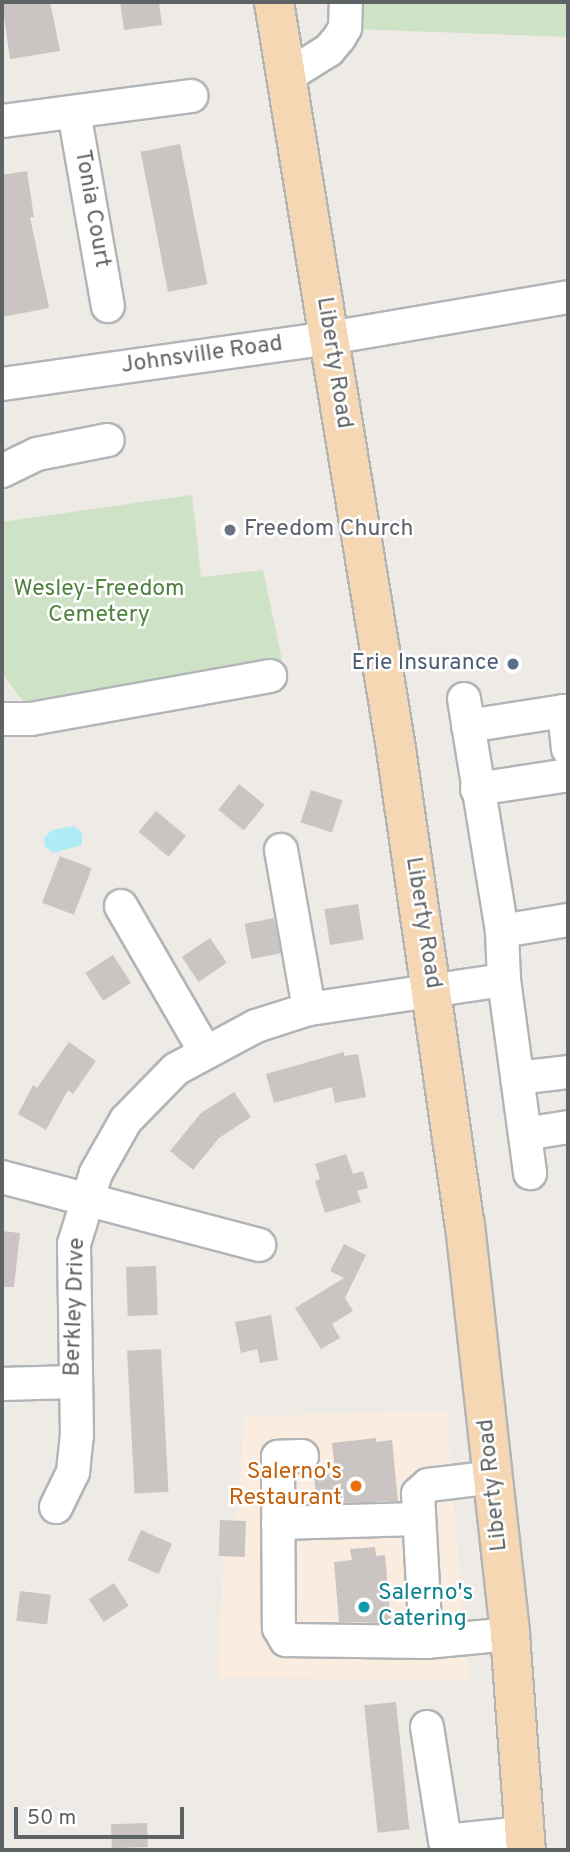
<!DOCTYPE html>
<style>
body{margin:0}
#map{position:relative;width:570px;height:1852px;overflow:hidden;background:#eeeae6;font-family:Overpass,sans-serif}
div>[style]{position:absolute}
.commercial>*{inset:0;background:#faecdf}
.green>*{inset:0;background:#cee3c6}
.water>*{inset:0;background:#afecf6}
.building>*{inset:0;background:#cac5c3;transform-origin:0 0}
.roads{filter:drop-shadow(2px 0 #b1b5b7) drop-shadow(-2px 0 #b1b5b7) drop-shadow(0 2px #b1b5b7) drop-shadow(0 -2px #b1b5b7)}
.minor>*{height:32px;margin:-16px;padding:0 16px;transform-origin:16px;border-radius:16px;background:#fff}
.major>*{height:38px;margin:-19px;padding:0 19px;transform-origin:19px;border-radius:19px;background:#f6d7b3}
.dots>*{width:19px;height:19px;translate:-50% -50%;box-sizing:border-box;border:4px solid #fff;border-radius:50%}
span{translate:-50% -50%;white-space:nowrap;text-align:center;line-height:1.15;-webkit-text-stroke:5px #fff;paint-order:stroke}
.street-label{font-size:23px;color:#5e6365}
.worship-label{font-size:23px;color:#5b616d}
.left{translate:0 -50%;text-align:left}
.park-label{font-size:23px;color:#50823f}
.service-label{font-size:23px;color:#4e5e75}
.right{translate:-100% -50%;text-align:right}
.food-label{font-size:23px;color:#c56008}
.culture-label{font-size:23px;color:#0d838f}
.frame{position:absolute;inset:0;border:4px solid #5e6365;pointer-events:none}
.scale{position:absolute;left:14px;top:1807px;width:170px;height:32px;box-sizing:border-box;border:4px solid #5e6365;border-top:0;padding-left:9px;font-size:21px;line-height:24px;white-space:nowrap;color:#5e6365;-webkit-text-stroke:5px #fff;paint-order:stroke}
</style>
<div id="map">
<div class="commercial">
<div style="clip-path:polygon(446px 1411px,469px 1680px,218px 1678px,225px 1522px,235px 1522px,245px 1416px)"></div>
</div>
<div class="green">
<div style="clip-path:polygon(350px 2px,568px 2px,568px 37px,354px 29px)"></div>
<div style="clip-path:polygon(192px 495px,201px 577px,263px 570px,282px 660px,267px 669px,38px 708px,25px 704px,2px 673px,2px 522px)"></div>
</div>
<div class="water">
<div style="clip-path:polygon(74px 826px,82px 832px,82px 845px,53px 853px,45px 846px,44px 838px,52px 830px)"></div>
</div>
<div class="building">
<div style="clip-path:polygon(2px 2px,50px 2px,60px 51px,10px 59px)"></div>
<div style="clip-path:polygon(120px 2px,159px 2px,162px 25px,124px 30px)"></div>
<div style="left:180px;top:144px;width:143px;height:40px;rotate:79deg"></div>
<div style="clip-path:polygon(27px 171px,34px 217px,30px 217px,49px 308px,2px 317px,2px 175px)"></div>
<div style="left:239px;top:784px;width:33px;height:33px;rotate:39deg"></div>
<div style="left:311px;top:790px;width:33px;height:34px;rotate:18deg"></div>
<div style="left:156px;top:811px;width:39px;height:27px;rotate:40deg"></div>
<div style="left:60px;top:856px;width:34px;height:50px;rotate:21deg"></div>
<div style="left:358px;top:904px;width:36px;height:34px;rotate:81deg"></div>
<div style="left:274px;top:918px;width:36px;height:30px;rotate:79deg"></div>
<div style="left:210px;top:938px;width:30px;height:34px;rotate:56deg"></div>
<div style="left:113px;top:955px;width:33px;height:33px;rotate:57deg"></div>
<div style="clip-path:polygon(69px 1042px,96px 1061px,73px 1094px,68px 1090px,46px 1130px,18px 1114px,33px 1085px,37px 1088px)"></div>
<div style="clip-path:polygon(344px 1052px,344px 1056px,358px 1054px,366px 1097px,335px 1103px,332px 1087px,274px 1103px,266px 1074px)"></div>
<div style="clip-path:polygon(234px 1092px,251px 1117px,219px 1138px,193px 1170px,170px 1151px,201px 1113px)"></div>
<div style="clip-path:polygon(346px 1154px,353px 1174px,363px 1171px,368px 1188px,357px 1191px,361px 1202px,325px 1213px,315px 1181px,320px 1179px,315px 1164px)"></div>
<div style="clip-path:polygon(2px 1231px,20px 1233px,14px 1287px,2px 1287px)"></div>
<div style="clip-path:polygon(344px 1244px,366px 1255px,345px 1298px,353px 1311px,332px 1324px,340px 1338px,321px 1349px,295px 1308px,344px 1278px,330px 1271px)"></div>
<div style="left:156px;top:1266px;width:49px;height:30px;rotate:88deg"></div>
<div style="clip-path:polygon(271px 1315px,278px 1360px,260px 1363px,257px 1349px,241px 1353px,235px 1322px)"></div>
<div style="left:161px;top:1349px;width:143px;height:34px;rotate:87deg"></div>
<div style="clip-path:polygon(376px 1438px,376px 1442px,392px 1440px,398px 1501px,317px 1504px,314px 1476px,335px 1473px,332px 1443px)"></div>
<div style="left:220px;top:1520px;width:26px;height:36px;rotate:2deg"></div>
<div style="left:141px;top:1530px;width:34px;height:33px;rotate:24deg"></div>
<div style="clip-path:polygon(375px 1547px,376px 1556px,385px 1555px,391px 1623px,339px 1622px,334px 1562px,352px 1560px,350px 1549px)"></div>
<div style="left:114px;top:1583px;width:27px;height:30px;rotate:57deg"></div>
<div style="left:20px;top:1591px;width:31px;height:30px;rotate:7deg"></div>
<div style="left:396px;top:1702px;width:128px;height:32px;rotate:84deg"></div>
<div style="left:147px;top:1823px;width:24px;height:36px;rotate:88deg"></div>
</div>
<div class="roads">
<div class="minor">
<div style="left:286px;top:77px;width:51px;rotate:-32.1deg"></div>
<div style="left:329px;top:50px;width:16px;rotate:-50deg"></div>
<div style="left:339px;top:38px;width:12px;rotate:-59deg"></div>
<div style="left:345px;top:28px;width:26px;rotate:-88deg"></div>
<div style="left:74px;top:112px;width:197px;rotate:80.1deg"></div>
<div style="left:2px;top:121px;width:191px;rotate:-7.5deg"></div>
<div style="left:2px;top:384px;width:330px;rotate:-8deg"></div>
<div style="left:329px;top:338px;width:242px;rotate:-9.7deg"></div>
<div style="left:2px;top:471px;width:39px;rotate:-26deg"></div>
<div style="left:37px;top:454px;width:72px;rotate:-11.2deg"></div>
<div style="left:464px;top:699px;width:235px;rotate:80.7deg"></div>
<div style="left:502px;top:931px;width:49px;rotate:87.7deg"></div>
<div style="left:504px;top:980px;width:195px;rotate:82.3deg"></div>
<div style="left:2px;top:719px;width:29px"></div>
<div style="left:31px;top:719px;width:243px;rotate:-10.2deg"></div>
<div style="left:468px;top:726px;width:97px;rotate:-8.9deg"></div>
<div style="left:564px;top:711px;width:38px;rotate:84deg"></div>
<div style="left:477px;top:789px;width:92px;rotate:-8.7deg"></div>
<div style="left:281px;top:850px;width:161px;rotate:80deg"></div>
<div style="left:121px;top:906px;width:166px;rotate:60deg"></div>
<div style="left:502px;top:931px;width:67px;rotate:-9.5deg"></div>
<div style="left:517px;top:1078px;width:51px;rotate:-6.7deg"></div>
<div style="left:525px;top:1134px;width:44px;rotate:-9.2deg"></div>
<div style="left:2px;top:1177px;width:266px;rotate:14.8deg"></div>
<div style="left:2px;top:1384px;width:72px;rotate:-1.6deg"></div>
<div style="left:302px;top:1456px;width:24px;rotate:178deg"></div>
<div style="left:278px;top:1457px;width:171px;rotate:89.7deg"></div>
<div style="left:279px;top:1628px;width:14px;rotate:60deg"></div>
<div style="left:286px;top:1640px;width:140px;rotate:0.8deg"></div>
<div style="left:426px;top:1642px;width:84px;rotate:-5.4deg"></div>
<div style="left:56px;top:1507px;width:39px;rotate:-64deg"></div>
<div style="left:73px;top:1472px;width:36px;rotate:-84deg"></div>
<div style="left:77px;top:1436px;width:192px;rotate:-90.9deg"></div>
<div style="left:74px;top:1244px;width:74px;rotate:-72.8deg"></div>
<div style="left:96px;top:1173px;width:61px;rotate:-60.5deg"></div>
<div style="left:126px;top:1120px;width:71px;rotate:-45.6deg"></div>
<div style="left:176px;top:1069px;width:91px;rotate:-28.3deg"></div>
<div style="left:256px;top:1026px;width:56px;rotate:-17.8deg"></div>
<div style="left:309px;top:1009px;width:197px;rotate:-8.5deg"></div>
<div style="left:278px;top:1523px;width:141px;rotate:-1.6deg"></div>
<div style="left:426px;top:1642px;width:148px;rotate:-93.1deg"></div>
<div style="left:418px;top:1494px;width:13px;rotate:-42deg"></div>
<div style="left:428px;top:1485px;width:66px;rotate:-6.9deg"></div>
<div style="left:427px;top:1727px;width:115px;rotate:81deg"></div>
<div style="left:445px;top:1841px;width:79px;rotate:-5.8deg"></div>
</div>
<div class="major">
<div style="left:274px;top:2px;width:757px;rotate:80.72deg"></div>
<div style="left:396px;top:749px;width:481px;rotate:81.8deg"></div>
<div style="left:465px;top:1225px;width:411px;rotate:83.7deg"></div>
<div style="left:510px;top:1634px;width:217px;rotate:85.8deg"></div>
</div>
</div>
<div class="dots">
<div style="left:230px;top:530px;background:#6b7280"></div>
<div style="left:513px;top:664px;background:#5c6f8a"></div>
<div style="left:356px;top:1486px;background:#e8710a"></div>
<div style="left:364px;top:1607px;background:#0f9aa8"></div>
</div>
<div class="street-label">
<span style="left:91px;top:209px;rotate:80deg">Tonia Court</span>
<span style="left:202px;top:356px;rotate:-8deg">Johnsville Road</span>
<span style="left:333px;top:363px;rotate:81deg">Liberty Road</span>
<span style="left:422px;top:923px;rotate:81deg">Liberty Road</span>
<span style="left:76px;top:1307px;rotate:-88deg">Berkley Drive</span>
<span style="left:494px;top:1485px;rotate:-96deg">Liberty Road</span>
</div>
<div class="worship-label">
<span class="left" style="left:244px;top:530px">Freedom Church</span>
</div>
<div class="park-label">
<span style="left:99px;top:603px">Wesley-Freedom<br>Cemetery</span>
</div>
<div class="service-label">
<span class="right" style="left:499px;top:664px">Erie Insurance</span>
</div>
<div class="food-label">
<span class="right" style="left:342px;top:1486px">Salerno's<br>Restaurant</span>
</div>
<div class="culture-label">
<span class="left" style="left:378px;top:1607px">Salerno's<br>Catering</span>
</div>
<div class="frame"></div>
<div class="scale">50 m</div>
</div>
